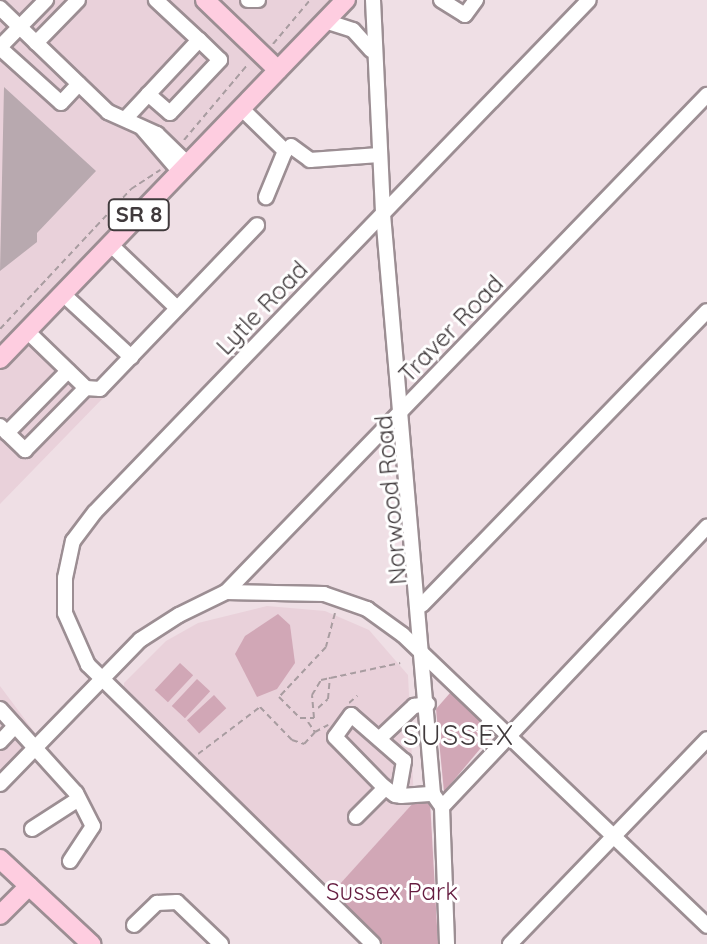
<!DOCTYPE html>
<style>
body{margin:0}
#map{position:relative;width:707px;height:944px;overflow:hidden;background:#efdfe5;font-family:Quicksand,sans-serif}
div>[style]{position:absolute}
.built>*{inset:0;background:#e9d1da}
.green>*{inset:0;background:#d1a7b6;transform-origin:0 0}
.building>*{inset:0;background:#b8a9af}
.path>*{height:2px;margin-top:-1px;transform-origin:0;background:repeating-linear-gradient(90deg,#a89ca0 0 6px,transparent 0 10px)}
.roads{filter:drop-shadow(2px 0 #9c8e93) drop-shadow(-2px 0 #9c8e93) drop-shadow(0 2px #9c8e93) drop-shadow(0 -2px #9c8e93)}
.minor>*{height:14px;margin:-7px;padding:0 7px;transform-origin:7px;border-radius:7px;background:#fff}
.major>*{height:18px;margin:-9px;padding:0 9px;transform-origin:9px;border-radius:9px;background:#fecde0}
span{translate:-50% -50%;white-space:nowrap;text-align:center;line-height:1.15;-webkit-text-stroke:6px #fff;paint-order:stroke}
.shield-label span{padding:2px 6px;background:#fff;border:2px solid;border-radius:6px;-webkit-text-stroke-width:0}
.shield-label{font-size:22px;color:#403a3c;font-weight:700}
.street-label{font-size:24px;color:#403a3c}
.park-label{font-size:24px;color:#661e41}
.quarter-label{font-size:28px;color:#403a3c;letter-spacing:2px}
</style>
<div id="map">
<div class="built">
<div style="clip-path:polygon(0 0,346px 0,31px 329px,103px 398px,0 504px)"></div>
<div style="clip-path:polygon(267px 606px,325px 611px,369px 630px,408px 675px,414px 802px,334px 891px,124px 692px,124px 683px,166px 641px,198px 623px)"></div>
<div style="clip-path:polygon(0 686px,41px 741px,0 784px)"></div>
</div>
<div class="green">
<div style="clip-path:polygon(278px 614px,290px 625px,295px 663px,277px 689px,257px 697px,235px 654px,245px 636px)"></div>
<div style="left:180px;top:663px;width:18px;height:37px;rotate:43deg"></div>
<div style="left:197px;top:679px;width:18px;height:37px;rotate:43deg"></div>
<div style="clip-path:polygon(450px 693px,469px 703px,490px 737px,444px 792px,436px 709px)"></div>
<div style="left:214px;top:695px;width:18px;height:37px;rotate:47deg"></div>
<div style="clip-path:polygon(430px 801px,438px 944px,383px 944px,330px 895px,414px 802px)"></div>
</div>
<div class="building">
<div style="clip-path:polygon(4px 87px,96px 171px,37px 233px,37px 242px,0 271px)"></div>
</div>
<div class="path">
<div style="left:273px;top:44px;width:57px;rotate:-49.9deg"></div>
<div style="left:184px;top:140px;width:99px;rotate:-49.9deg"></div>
<div style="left:0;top:329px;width:192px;rotate:-46.9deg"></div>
<div style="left:131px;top:189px;width:35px;rotate:-33deg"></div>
<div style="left:335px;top:613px;width:35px;rotate:105deg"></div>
<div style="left:326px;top:647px;width:69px;rotate:133.2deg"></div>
<div style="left:279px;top:697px;width:30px;rotate:45deg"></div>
<div style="left:300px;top:718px;width:14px"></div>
<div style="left:314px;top:718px;width:23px;rotate:-95deg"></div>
<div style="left:312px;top:695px;width:17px;rotate:-59deg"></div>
<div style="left:321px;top:680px;width:81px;rotate:-12.1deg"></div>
<div style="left:349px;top:703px;width:11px;rotate:-41deg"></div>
<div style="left:318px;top:708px;width:13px;rotate:-42deg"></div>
<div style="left:328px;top:699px;width:22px;rotate:-85deg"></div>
<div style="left:308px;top:722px;width:12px;rotate:55deg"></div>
<div style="left:315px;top:732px;width:15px;rotate:-28deg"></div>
<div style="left:198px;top:754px;width:78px;rotate:-37.2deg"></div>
<div style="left:260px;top:707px;width:46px;rotate:45.9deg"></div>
<div style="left:292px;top:740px;width:13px;rotate:18deg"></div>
<div style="left:304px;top:744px;width:16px;rotate:-47deg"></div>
</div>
<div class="roads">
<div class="minor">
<div style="left:248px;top:0;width:10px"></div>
<div style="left:373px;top:0;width:214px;rotate:87.3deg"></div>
<div style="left:383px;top:214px;width:582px;rotate:85.07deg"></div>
<div style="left:433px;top:794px;width:16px;rotate:55deg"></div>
<div style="left:442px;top:807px;width:137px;rotate:87.9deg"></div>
<div style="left:441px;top:0;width:28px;rotate:32deg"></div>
<div style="left:465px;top:15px;width:19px;rotate:-54deg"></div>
<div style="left:0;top:8px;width:150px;rotate:43.9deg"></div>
<div style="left:108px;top:112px;width:54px;rotate:24.2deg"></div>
<div style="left:157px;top:134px;width:43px;rotate:44.1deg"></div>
<div style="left:325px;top:21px;width:29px;rotate:18deg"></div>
<div style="left:353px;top:30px;width:27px;rotate:48deg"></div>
<div style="left:36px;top:43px;width:60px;rotate:-45.7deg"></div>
<div style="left:0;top:47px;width:66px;rotate:-45.6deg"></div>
<div style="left:0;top:48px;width:82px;rotate:42deg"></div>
<div style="left:61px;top:103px;width:26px;rotate:-47deg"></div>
<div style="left:148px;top:94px;width:29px;rotate:41deg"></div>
<div style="left:170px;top:113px;width:73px;rotate:-46.7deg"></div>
<div style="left:220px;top:60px;width:29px;rotate:-136deg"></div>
<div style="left:241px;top:108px;width:62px;rotate:44.3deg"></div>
<div style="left:285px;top:151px;width:50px;rotate:112.4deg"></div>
<div style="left:126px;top:118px;width:107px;rotate:-46.9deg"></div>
<div style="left:199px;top:40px;width:59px;rotate:-137.1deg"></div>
<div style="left:142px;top:128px;width:58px;rotate:49.2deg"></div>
<div style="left:291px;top:146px;width:24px;rotate:36deg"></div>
<div style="left:310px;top:160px;width:69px;rotate:-4.1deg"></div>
<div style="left:111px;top:245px;width:91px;rotate:43.7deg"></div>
<div style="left:63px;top:294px;width:93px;rotate:42.8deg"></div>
<div style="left:27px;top:331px;width:82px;rotate:44deg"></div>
<div style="left:86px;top:388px;width:14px;rotate:4deg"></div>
<div style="left:100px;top:389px;width:227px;rotate:-46.2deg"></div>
<div style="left:0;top:426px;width:35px;rotate:44deg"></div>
<div style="left:25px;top:450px;width:87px;rotate:-45.5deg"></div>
<div style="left:7px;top:433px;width:87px;rotate:-45.5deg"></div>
<div style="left:226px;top:592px;width:692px;rotate:-45.94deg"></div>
<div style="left:422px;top:605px;width:409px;rotate:-45.9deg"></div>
<div style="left:0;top:709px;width:113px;rotate:47.9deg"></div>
<div style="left:76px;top:793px;width:37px;rotate:63deg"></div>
<div style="left:93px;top:826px;width:42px;rotate:123.3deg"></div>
<div style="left:380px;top:738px;width:47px;rotate:-43.3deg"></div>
<div style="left:414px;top:706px;width:14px;rotate:-8deg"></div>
<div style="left:0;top:742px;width:22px;rotate:-47deg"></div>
<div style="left:0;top:784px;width:201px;rotate:-45.8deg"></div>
<div style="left:140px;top:640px;width:46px;rotate:-32.7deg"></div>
<div style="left:179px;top:615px;width:52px;rotate:-26.1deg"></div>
<div style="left:226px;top:592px;width:98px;rotate:1.2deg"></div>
<div style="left:324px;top:594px;width:46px;rotate:19.2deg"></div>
<div style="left:367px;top:609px;width:44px;rotate:35.8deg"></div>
<div style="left:403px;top:635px;width:421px;rotate:43.7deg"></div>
<div style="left:398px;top:795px;width:35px;rotate:-80deg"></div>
<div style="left:404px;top:761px;width:70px;rotate:-139deg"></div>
<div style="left:351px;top:715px;width:27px;rotate:126deg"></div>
<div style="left:335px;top:737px;width:69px;rotate:45.6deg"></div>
<div style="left:383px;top:786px;width:15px;rotate:37deg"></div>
<div style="left:395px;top:795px;width:6px;rotate:9deg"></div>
<div style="left:401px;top:796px;width:32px;rotate:-4deg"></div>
<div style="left:442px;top:807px;width:386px;rotate:-46.6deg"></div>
<div style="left:356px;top:817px;width:41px;rotate:-45deg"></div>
<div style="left:32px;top:829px;width:54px;rotate:-32.8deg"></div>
<div style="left:134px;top:925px;width:32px;rotate:-44deg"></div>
<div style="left:157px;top:903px;width:20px;rotate:-3deg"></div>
<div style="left:177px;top:902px;width:61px;rotate:43.7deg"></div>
<div style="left:373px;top:944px;width:399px;rotate:-135.6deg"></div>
<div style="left:88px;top:665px;width:57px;rotate:-113.9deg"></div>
<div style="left:65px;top:613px;width:35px;rotate:-90deg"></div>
<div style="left:65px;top:578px;width:38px;rotate:-78deg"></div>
<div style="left:73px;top:541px;width:36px;rotate:-53deg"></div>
<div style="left:95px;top:512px;width:711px;rotate:-46.03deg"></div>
<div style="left:510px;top:944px;width:284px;rotate:-46.1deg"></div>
</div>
<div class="major">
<div style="left:205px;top:0;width:101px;rotate:43.8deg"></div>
<div style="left:0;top:359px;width:499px;rotate:-46.1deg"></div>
<div style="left:0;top:859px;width:125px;rotate:43deg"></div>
<div style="left:0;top:915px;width:41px;rotate:-45deg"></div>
</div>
</div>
<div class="shield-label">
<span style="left:139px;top:215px">SR 8</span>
</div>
<div class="street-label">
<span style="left:262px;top:308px;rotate:-46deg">Lytle Road</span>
<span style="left:451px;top:329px;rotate:-46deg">Traver Road</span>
<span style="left:391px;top:500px;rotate:-95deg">Norwood Road</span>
</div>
<div class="park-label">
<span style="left:392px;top:892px">Sussex Park</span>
</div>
<div class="quarter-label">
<span style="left:459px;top:735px">SUSSEX</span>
</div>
</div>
